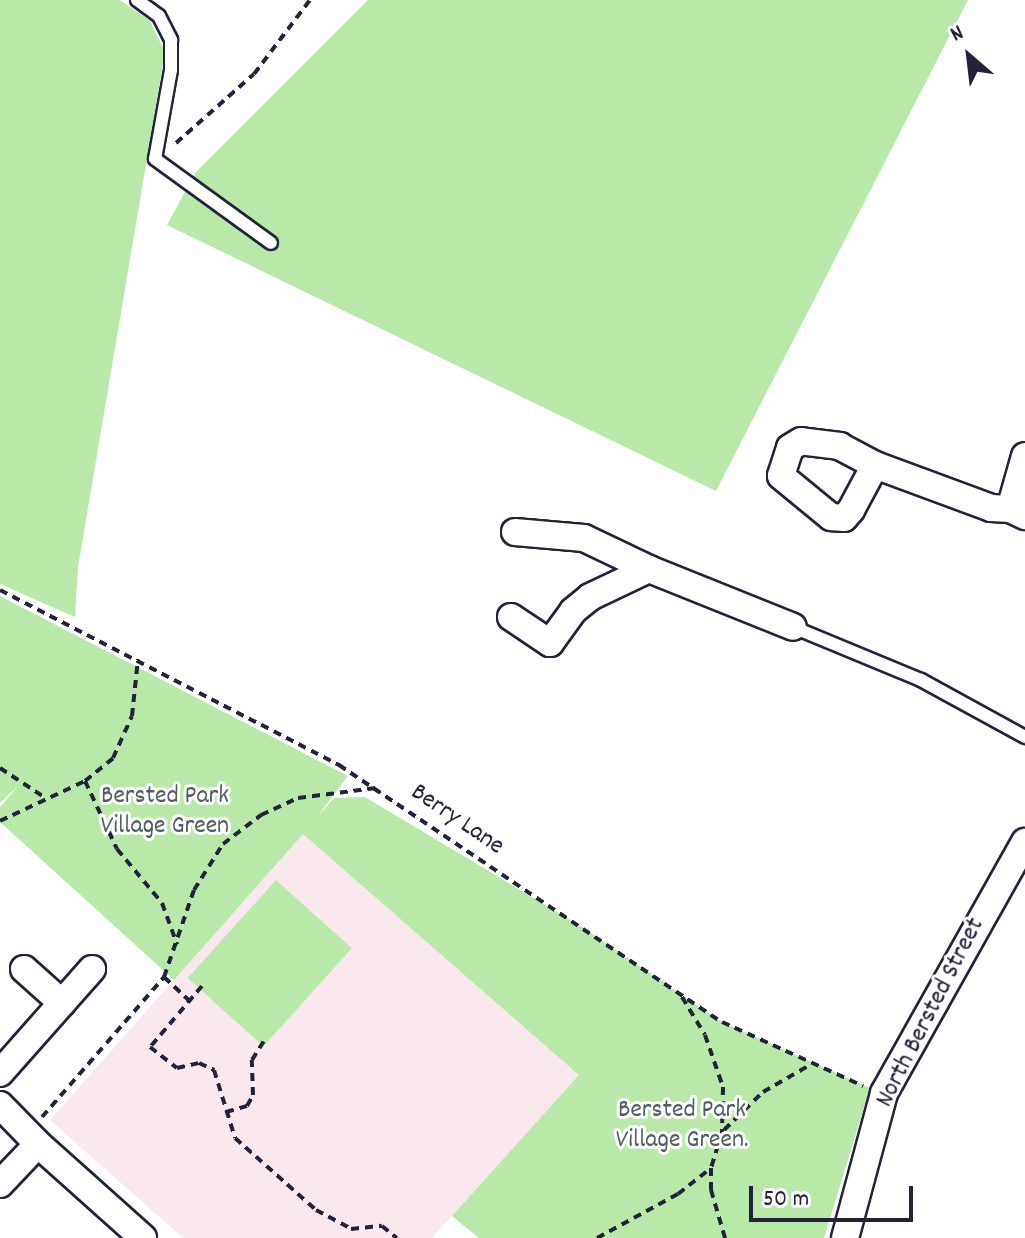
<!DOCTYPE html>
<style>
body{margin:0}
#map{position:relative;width:1025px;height:1238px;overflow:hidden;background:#fff;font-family:Dekko,sans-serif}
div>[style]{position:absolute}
.built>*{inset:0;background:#f9e8ee}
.green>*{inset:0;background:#b8e9a9;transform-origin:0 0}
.path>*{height:4px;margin-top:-2px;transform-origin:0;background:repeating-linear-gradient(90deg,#22223b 0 8px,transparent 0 14px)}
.roads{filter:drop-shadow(2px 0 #22223b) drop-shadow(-2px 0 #22223b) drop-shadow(0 2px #22223b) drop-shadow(0 -2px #22223b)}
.service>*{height:12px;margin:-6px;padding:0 6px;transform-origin:6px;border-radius:6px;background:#fff}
.minor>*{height:26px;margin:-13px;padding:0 13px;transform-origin:13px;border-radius:13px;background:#fff}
span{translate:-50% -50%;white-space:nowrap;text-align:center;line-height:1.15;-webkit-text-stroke:6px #fff;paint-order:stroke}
.park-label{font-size:26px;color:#4f5e5c}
.street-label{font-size:26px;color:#22223b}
.north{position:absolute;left:929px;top:16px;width:80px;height:80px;-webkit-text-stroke:6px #fff;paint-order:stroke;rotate:332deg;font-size:22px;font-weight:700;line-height:32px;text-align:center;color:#22223b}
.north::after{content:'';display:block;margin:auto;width:28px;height:36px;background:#22223b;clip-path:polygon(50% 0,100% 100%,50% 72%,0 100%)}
.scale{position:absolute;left:749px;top:1186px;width:164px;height:36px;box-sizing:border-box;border:4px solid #22223b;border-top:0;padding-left:10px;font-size:24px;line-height:28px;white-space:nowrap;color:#22223b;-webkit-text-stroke:6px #fff;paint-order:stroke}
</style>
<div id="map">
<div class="built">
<div style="clip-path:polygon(303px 834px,580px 1075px,432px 1238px,183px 1238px,50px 1120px)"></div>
</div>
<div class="green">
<div style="clip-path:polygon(0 0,120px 0,150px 21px,165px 52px,78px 567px,75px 617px,0 584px)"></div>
<div style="clip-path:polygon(368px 0,968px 0,716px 491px,167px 225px,196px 172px)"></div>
<div style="clip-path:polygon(0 596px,348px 776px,317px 817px,334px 798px,365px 797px,582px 927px,722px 1022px,870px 1088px,824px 1238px,479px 1238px,452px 1216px,579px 1075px,303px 834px,174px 980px,0 822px,0 807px,18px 786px,0 803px)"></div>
<div style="left:276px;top:880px;width:102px;height:132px;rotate:42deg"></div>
</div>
<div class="path">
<div style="left:176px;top:143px;width:104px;rotate:-41.5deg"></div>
<div style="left:254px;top:74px;width:93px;rotate:-52.9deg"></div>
<div style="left:0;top:590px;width:382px;rotate:27.3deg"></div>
<div style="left:339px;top:765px;width:461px;rotate:33.9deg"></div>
<div style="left:722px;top:1022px;width:155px;rotate:24.4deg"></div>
<div style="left:0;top:768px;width:53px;rotate:33.4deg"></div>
<div style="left:85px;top:781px;width:75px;rotate:64.8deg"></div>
<div style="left:117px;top:849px;width:70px;rotate:50.2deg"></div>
<div style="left:162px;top:903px;width:44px;rotate:69.9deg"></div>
<div style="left:0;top:821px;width:94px;rotate:-25.2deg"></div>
<div style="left:85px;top:781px;width:36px;rotate:-39deg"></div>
<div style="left:113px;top:758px;width:46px;rotate:-65.7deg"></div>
<div style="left:132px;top:716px;width:57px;rotate:-84deg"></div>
<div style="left:164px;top:977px;width:34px;rotate:43deg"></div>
<div style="left:202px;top:986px;width:80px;rotate:130.4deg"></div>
<div style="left:150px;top:1047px;width:34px;rotate:38deg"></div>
<div style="left:177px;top:1068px;width:23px;rotate:-13deg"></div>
<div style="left:199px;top:1063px;width:17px;rotate:25deg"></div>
<div style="left:214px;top:1070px;width:71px;rotate:72.8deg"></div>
<div style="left:235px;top:1138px;width:108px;rotate:41.6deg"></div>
<div style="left:316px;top:1210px;width:40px;rotate:28deg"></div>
<div style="left:351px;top:1229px;width:31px;rotate:-6deg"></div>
<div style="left:382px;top:1226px;width:19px;rotate:39deg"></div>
<div style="left:682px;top:997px;width:44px;rotate:58.8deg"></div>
<div style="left:705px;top:1035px;width:55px;rotate:70.9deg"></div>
<div style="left:723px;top:1087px;width:45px;rotate:91.3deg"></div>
<div style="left:722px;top:1132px;width:38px;rotate:107deg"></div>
<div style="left:711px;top:1168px;width:22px;rotate:90deg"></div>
<div style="left:711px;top:1190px;width:50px;rotate:73.7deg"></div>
<div style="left:226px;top:1112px;width:22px;rotate:-16deg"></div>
<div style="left:247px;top:1106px;width:13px;rotate:-61deg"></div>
<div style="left:253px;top:1095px;width:35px;rotate:-92deg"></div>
<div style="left:252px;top:1060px;width:22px;rotate:-58deg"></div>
<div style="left:42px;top:1117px;width:186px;rotate:-48.9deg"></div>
<div style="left:164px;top:977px;width:92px;rotate:-71deg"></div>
<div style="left:194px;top:890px;width:54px;rotate:-57.8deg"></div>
<div style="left:223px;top:844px;width:48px;rotate:-37.3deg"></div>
<div style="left:261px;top:815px;width:41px;rotate:-24.7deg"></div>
<div style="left:298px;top:798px;width:78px;rotate:-7.4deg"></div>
<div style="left:724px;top:1130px;width:54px;rotate:-44.3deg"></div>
<div style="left:763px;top:1092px;width:54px;rotate:-29.9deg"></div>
<div style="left:597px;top:1238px;width:92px;rotate:-28.5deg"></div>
<div style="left:678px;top:1194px;width:42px;rotate:-38.2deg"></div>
</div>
<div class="roads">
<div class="service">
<div style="left:137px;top:0;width:27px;rotate:36deg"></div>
<div style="left:159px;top:16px;width:27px;rotate:63deg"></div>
<div style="left:171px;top:40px;width:30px;rotate:90deg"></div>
<div style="left:171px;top:70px;width:90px;rotate:100.2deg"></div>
<div style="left:155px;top:159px;width:143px;rotate:35.9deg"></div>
<div style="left:793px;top:627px;width:139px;rotate:22.5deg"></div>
<div style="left:921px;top:680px;width:119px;rotate:28.7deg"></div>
</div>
<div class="minor">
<div style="left:1025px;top:456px;width:55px;rotate:105.8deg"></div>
<div style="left:1010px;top:509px;width:17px;rotate:25deg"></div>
<div style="left:875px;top:465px;width:40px;rotate:-152deg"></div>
<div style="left:840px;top:446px;width:39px;rotate:-173deg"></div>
<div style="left:801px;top:441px;width:13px;rotate:148deg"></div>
<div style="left:790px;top:448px;width:29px;rotate:108deg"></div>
<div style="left:781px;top:476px;width:65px;rotate:39.4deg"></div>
<div style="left:831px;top:517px;width:13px;rotate:4deg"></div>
<div style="left:844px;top:518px;width:11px;rotate:-49deg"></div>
<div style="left:851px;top:510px;width:51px;rotate:-61.9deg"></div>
<div style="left:875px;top:465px;width:124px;rotate:20.3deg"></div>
<div style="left:991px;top:508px;width:19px;rotate:3deg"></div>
<div style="left:515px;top:532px;width:69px;rotate:5deg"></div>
<div style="left:584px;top:538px;width:72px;rotate:25.5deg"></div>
<div style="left:511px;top:617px;width:47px;rotate:33.7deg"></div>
<div style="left:550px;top:643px;width:39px;rotate:-54deg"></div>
<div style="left:573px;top:611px;width:22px;rotate:-39deg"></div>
<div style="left:590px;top:597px;width:65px;rotate:-25.4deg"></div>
<div style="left:649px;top:569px;width:155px;rotate:21.9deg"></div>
<div style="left:24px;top:969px;width:51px;rotate:41.8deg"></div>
<div style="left:0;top:1073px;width:139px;rotate:-48.5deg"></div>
<div style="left:0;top:1105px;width:54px;rotate:45.7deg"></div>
<div style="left:0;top:1184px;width:55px;rotate:-46.5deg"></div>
<div style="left:38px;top:1144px;width:141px;rotate:41.8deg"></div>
<div style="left:845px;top:1238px;width:150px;rotate:-74.9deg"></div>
<div style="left:884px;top:1093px;width:288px;rotate:-60.7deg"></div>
</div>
</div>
<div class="park-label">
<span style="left:165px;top:812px">Bersted Park<br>Village Green</span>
<span style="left:682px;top:1126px">Bersted Park<br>Village Green.</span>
</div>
<div class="street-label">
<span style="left:457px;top:820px;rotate:34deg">Berry Lane</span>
<span style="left:931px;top:1013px;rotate:-63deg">North Bersted Street</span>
</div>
<div class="north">N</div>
<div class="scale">50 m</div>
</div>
